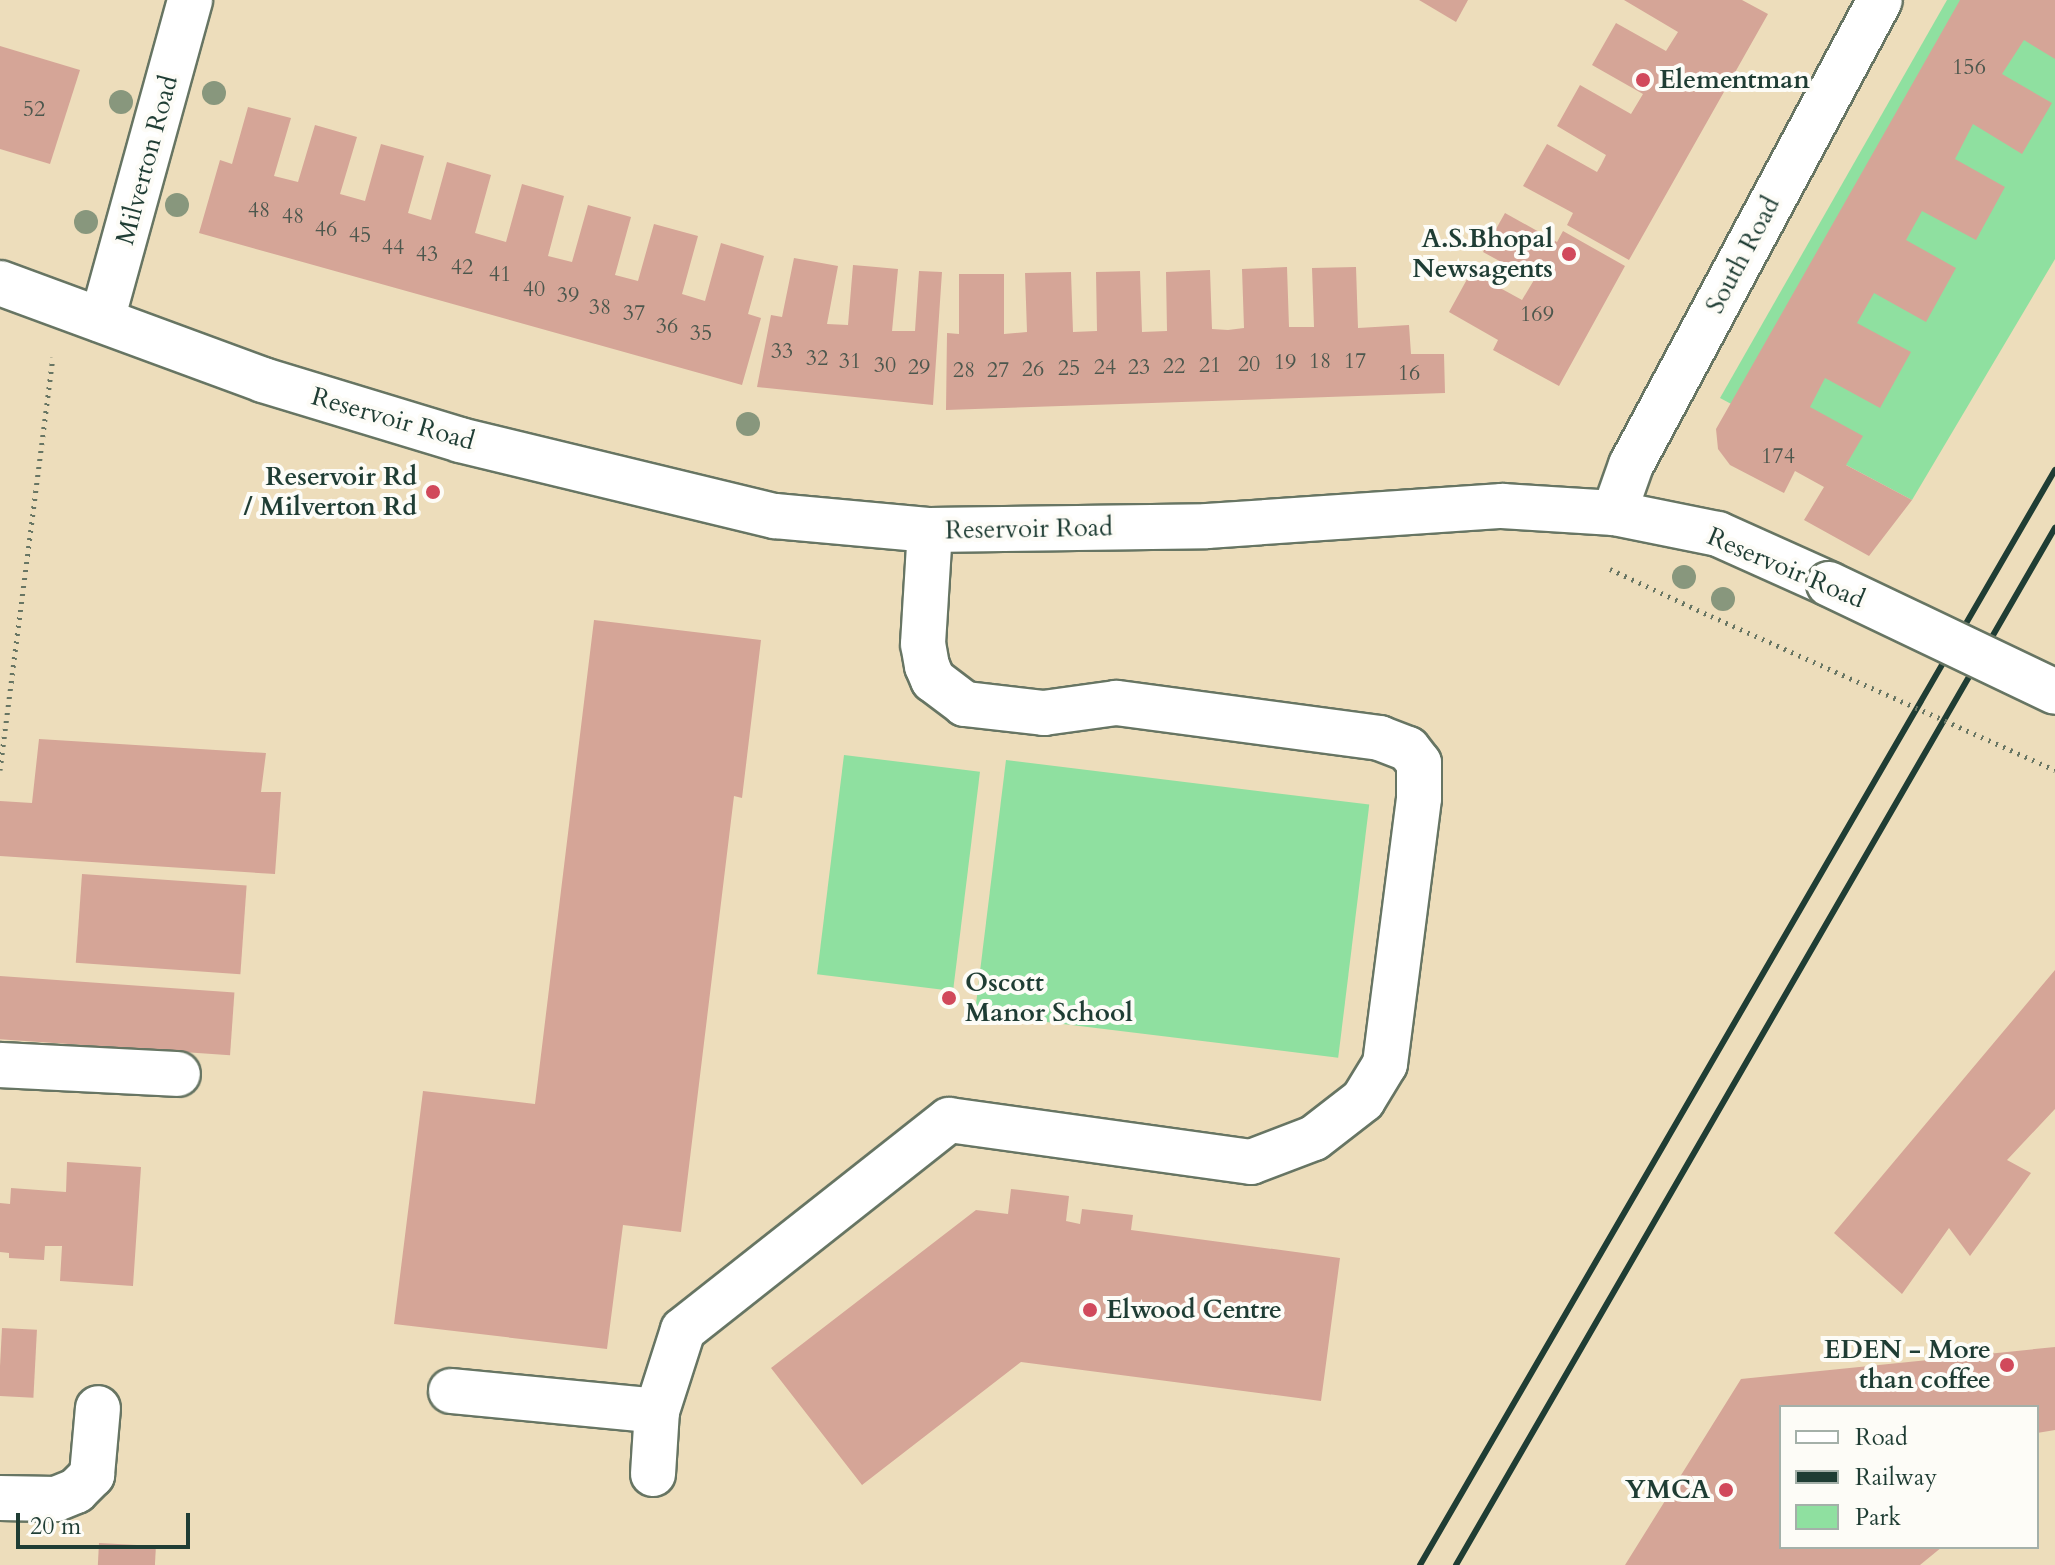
<!DOCTYPE html>
<style>
body{margin:0}
#map{position:relative;width:2055px;height:1565px;overflow:hidden;background:#edddbb;font-family:Cardo,serif}
div>[style]{position:absolute}
.green>*{inset:0;background:#8fe0a0;transform-origin:0 0}
.building>*{inset:0;background:#d5a597;transform-origin:0 0}
.path>*{height:5px;margin-top:-2.5px;transform-origin:0;background:repeating-linear-gradient(90deg,#677563 0 2px,transparent 0 8px)}
.roads{filter:drop-shadow(2px 0 #677563) drop-shadow(-2px 0 #677563) drop-shadow(0 2px #677563) drop-shadow(0 -2px #677563)}
.minor>*{height:44px;margin:-22px;padding:0 22px;transform-origin:22px;border-radius:22px;background:#fff}
.major>*{height:44px;margin:-22px;padding:0 22px;transform-origin:22px;border-radius:22px;background:#fff}
.rail>*{height:6px;margin:-3px;padding:0 3px;transform-origin:3px;border-radius:3px;background:#1f3d34}
.path-bridge>*{height:5px;margin-top:-2.5px;transform-origin:0;background:repeating-linear-gradient(90deg,#677563 0 2px,transparent 0 8px)}
.bridges{filter:drop-shadow(2px 0 #677563) drop-shadow(-2px 0 #677563) drop-shadow(0 2px #677563) drop-shadow(0 -2px #677563)}
.major-bridge>*{height:44px;margin:-22px;padding:0 22px;transform-origin:22px;border-radius:22px;background:#fff}
.trees>*{width:24px;height:24px;margin:-12px;border-radius:50%;background:#88977d}
.dots>*{width:22px;height:22px;translate:-50% -50%;box-sizing:border-box;border:4px solid #fdfcf7;border-radius:50%}
span{translate:-50% -50%;white-space:nowrap;text-align:center;line-height:1.15;-webkit-text-stroke:8px #fdfcf7;paint-order:stroke}
.number-label{font-size:22px;color:#4c574d}
.number-label span{-webkit-text-stroke-width:0}
.poi-label{font-size:26px;color:#1f3d34;font-weight:700}
.left{translate:0 -50%;text-align:left}
.right{translate:-100% -50%;text-align:right}
.street-label{font-size:26px;color:#1f3d34}
.legend{position:absolute;left:1779px;top:1405px;width:260px;height:144px;box-sizing:border-box;background:#fdfcf7;border:2px solid #a4b0a9;margin:0;padding:10px 14px;list-style:none;font-size:24px;color:#1f3d34}
.legend li{display:flex;align-items:center;gap:16px;height:40px}
.legend b{width:40px;border:2px solid #a4b0a9}
.scale{position:absolute;left:16px;top:1513px;width:174px;height:36px;box-sizing:border-box;border:4px solid #1f3d34;border-top:0;padding-left:10px;font-size:24px;line-height:28px;white-space:nowrap;color:#1f3d34;-webkit-text-stroke:6px #fdfcf7;paint-order:stroke}
</style>
<div id="map">
<div class="green">
<div style="clip-path:polygon(1947px 0,2055px 0,2055px 259px,1912px 500px,1720px 398px)"></div>
<div style="left:844px;top:755px;width:137px;height:221px;rotate:7deg"></div>
<div style="left:1006px;top:760px;width:366px;height:255px;rotate:7deg"></div>
</div>
<div class="building">
<div style="clip-path:polygon(1419px 0,1468px 0,1456px 22px)"></div>
<div style="clip-path:polygon(1624px 0,1742px 0,1768px 14px,1629px 260px,1567px 225px,1573px 213px,1523px 186px,1547px 144px,1597px 172px,1601px 165px,1606px 155px,1557px 126px,1580px 85px,1631px 114px,1643px 94px,1592px 65px,1616px 23px,1666px 51px,1678px 32px)"></div>
<div style="clip-path:polygon(1960px 0,2055px 0,2055px 59px,2024px 40px,2002px 74px,2052px 103px,2022px 154px,1973px 124px,1955px 159px,2005px 187px,1976px 240px,1922px 211px,1906px 240px,1956px 268px,1926px 322px,1874px 293px,1857px 323px,1911px 352px,1880px 408px,1825px 378px,1810px 407px,1863px 436px,1846px 465px,1912px 500px,1869px 556px,1804px 520px,1824px 487px,1795px 471px,1784px 493px,1730px 465px,1718px 449px,1716px 429px)"></div>
<div style="clip-path:polygon(0 46px,80px 70px,50px 164px,0 149px)"></div>
<div style="clip-path:polygon(248px 107px,291px 118px,274px 176px,298px 182px,315px 125px,357px 137px,340px 194px,365px 201px,381px 144px,424px 156px,408px 213px,431px 220px,447px 162px,491px 175px,475px 233px,506px 242px,522px 184px,564px 196px,548px 256px,572px 262px,588px 205px,631px 217px,615px 275px,638px 281px,654px 224px,698px 236px,682px 294px,705px 301px,721px 243px,764px 256px,748px 314px,761px 318px,742px 385px,199px 233px,220px 160px,232px 164px)"></div>
<div style="clip-path:polygon(1505px 213px,1557px 242px,1563px 231px,1625px 266px,1559px 386px,1493px 350px,1498px 340px,1449px 312px,1471px 272px,1522px 300px,1534px 280px,1483px 252px)"></div>
<div style="clip-path:polygon(794px 258px,838px 266px,827px 324px,848px 325px,853px 265px,876px 267px,898px 269px,892px 331px,915px 331px,919px 271px,942px 272px,933px 405px,757px 387px,771px 315px,782px 317px)"></div>
<div style="clip-path:polygon(1287px 267px,1289px 327px,1314px 327px,1312px 268px,1356px 267px,1358px 328px,1409px 325px,1411px 354px,1444px 354px,1445px 393px,946px 410px,947px 333px,959px 334px,959px 274px,1004px 274px,1004px 334px,1027px 332px,1025px 273px,1071px 272px,1073px 332px,1097px 331px,1096px 272px,1140px 271px,1142px 332px,1167px 331px,1166px 272px,1210px 270px,1212px 329px,1228px 330px,1244px 328px,1242px 269px)"></div>
<div style="clip-path:polygon(594px 620px,761px 640px,742px 798px,734px 796px,681px 1232px,623px 1225px,607px 1349px,394px 1324px,423px 1091px,535px 1104px)"></div>
<div style="clip-path:polygon(39px 739px,266px 753px,261px 792px,281px 792px,275px 874px,0 856px,0 801px,32px 803px)"></div>
<div style="left:82px;top:874px;width:165px;height:89px;rotate:4deg"></div>
<div style="clip-path:polygon(2055px 970px,2055px 1109px,2007px 1160px,2031px 1173px,1970px 1256px,1949px 1228px,1902px 1294px,1834px 1233px)"></div>
<div style="left:0;top:976px;width:235px;height:63px;rotate:4deg"></div>
<div style="clip-path:polygon(67px 1162px,141px 1167px,133px 1286px,60px 1281px,62px 1246px,45px 1246px,44px 1260px,9px 1258px,9px 1253px,0 1252px,0 1203px,10px 1204px,11px 1188px,66px 1192px)"></div>
<div style="clip-path:polygon(1011px 1189px,1069px 1196px,1066px 1221px,1080px 1224px,1082px 1209px,1133px 1215px,1131px 1230px,1340px 1258px,1321px 1401px,1021px 1362px,862px 1485px,771px 1368px,976px 1210px,1008px 1214px)"></div>
<div style="left:2px;top:1328px;width:35px;height:68px;rotate:3deg"></div>
<div style="clip-path:polygon(2055px 1347px,2055px 1430px,2037px 1433px,2037px 1407px,1781px 1407px,1781px 1547px,1942px 1547px,1920px 1565px,1625px 1565px,1741px 1379px)"></div>
<div style="left:99px;top:1543px;width:57px;height:22px;rotate:3deg"></div>
</div>
<div class="path">
<div style="left:1610px;top:569px;width:111px;rotate:25deg"></div>
<div style="left:0;top:770px;width:416px;rotate:-82.7deg"></div>
</div>
<div class="roads">
<div class="minor">
<div style="left:102px;top:320px;width:332px;rotate:-74.6deg"></div>
<div style="left:1614px;top:513px;width:51px;rotate:-70.5deg"></div>
<div style="left:1631px;top:465px;width:527px;rotate:-61.83deg"></div>
<div style="left:0;top:1065px;width:178px;rotate:2.9deg"></div>
<div style="left:451px;top:1391px;width:207px;rotate:5.5deg"></div>
<div style="left:653px;top:1474px;width:63px;rotate:-86.4deg"></div>
<div style="left:657px;top:1411px;width:85px;rotate:-72.2deg"></div>
<div style="left:683px;top:1330px;width:339px;rotate:-38.3deg"></div>
<div style="left:949px;top:1120px;width:305px;rotate:7.9deg"></div>
<div style="left:1251px;top:1162px;width:67px;rotate:-20.9deg"></div>
<div style="left:1314px;top:1138px;width:62px;rotate:-37.8deg"></div>
<div style="left:1363px;top:1100px;width:42px;rotate:-58.6deg"></div>
<div style="left:1385px;top:1064px;width:268px;rotate:-82.7deg"></div>
<div style="left:1419px;top:798px;width:35px;rotate:-90deg"></div>
<div style="left:1419px;top:763px;width:18px;rotate:-128deg"></div>
<div style="left:1408px;top:749px;width:30px;rotate:-159deg"></div>
<div style="left:1380px;top:738px;width:266px;rotate:-172.4deg"></div>
<div style="left:1116px;top:703px;width:73px;rotate:172.1deg"></div>
<div style="left:1044px;top:713px;width:80px;rotate:-173.5deg"></div>
<div style="left:965px;top:704px;width:40px;rotate:-143deg"></div>
<div style="left:933px;top:680px;width:15px;rotate:-113deg"></div>
<div style="left:927px;top:666px;width:22px;rotate:-100deg"></div>
<div style="left:923px;top:644px;width:114px;rotate:-86.5deg"></div>
<div style="left:0;top:1498px;width:56px;rotate:1deg"></div>
<div style="left:56px;top:1499px;width:22px;rotate:-22deg"></div>
<div style="left:76px;top:1491px;width:23px;rotate:-45deg"></div>
<div style="left:92px;top:1475px;width:67px;rotate:-84.9deg"></div>
</div>
<div class="major">
<div style="left:0;top:283px;width:280px;rotate:20.2deg"></div>
<div style="left:263px;top:380px;width:206px;rotate:16.9deg"></div>
<div style="left:460px;top:440px;width:324px;rotate:13.6deg"></div>
<div style="left:775px;top:516px;width:156px;rotate:5.2deg"></div>
<div style="left:930px;top:530px;width:277px;rotate:-0.8deg"></div>
<div style="left:1207px;top:526px;width:296px;rotate:-3.9deg"></div>
<div style="left:1502px;top:506px;width:112px;rotate:3.6deg"></div>
<div style="left:1614px;top:513px;width:106px;rotate:11.4deg"></div>
<div style="left:1718px;top:534px;width:122px;rotate:24.2deg"></div>
</div>
</div>
<div class="rail">
<div style="left:1420px;top:1565px;width:1266px;rotate:-59.89deg"></div>
<div style="left:1456px;top:1565px;width:1198px;rotate:-59.99deg"></div>
</div>
<div class="path-bridge">
<div style="left:1711px;top:616px;width:377px;rotate:24.1deg"></div>
</div>
<div class="bridges">
<div class="major-bridge">
<div style="left:1829px;top:584px;width:250px;rotate:25.5deg"></div>
</div>
</div>
<div class="trees">
<div style="left:214px;top:93px"></div>
<div style="left:121px;top:102px"></div>
<div style="left:177px;top:205px"></div>
<div style="left:86px;top:222px"></div>
<div style="left:748px;top:424px"></div>
<div style="left:1684px;top:577px"></div>
<div style="left:1723px;top:599px"></div>
</div>
<div class="dots">
<div style="left:1643px;top:80px;background:#d1495b"></div>
<div style="left:1569px;top:254px;background:#d1495b"></div>
<div style="left:433px;top:492px;background:#d1495b"></div>
<div style="left:949px;top:998px;background:#d1495b"></div>
<div style="left:1090px;top:1310px;background:#d1495b"></div>
<div style="left:2007px;top:1365px;background:#d1495b"></div>
<div style="left:1726px;top:1490px;background:#d1495b"></div>
</div>
<div class="number-label">
<span style="left:1969px;top:68px">156</span>
<span style="left:34px;top:110px">52</span>
<span style="left:259px;top:211px">48</span>
<span style="left:293px;top:217px">48</span>
<span style="left:326px;top:230px">46</span>
<span style="left:360px;top:236px">45</span>
<span style="left:393px;top:248px">44</span>
<span style="left:427px;top:255px">43</span>
<span style="left:462px;top:268px">42</span>
<span style="left:500px;top:275px">41</span>
<span style="left:534px;top:290px">40</span>
<span style="left:568px;top:296px">39</span>
<span style="left:600px;top:308px">38</span>
<span style="left:634px;top:314px">37</span>
<span style="left:1537px;top:315px">169</span>
<span style="left:667px;top:327px">36</span>
<span style="left:701px;top:334px">35</span>
<span style="left:782px;top:352px">33</span>
<span style="left:817px;top:359px">32</span>
<span style="left:850px;top:362px">31</span>
<span style="left:1320px;top:362px">18</span>
<span style="left:1355px;top:362px">17</span>
<span style="left:1285px;top:363px">19</span>
<span style="left:1249px;top:365px">20</span>
<span style="left:885px;top:366px">30</span>
<span style="left:1210px;top:366px">21</span>
<span style="left:1174px;top:367px">22</span>
<span style="left:919px;top:368px">29</span>
<span style="left:1105px;top:368px">24</span>
<span style="left:1139px;top:368px">23</span>
<span style="left:1069px;top:369px">25</span>
<span style="left:1033px;top:370px">26</span>
<span style="left:964px;top:371px">28</span>
<span style="left:998px;top:371px">27</span>
<span style="left:1409px;top:374px">16</span>
<span style="left:1778px;top:457px">174</span>
</div>
<div class="poi-label">
<span class="left" style="left:1659px;top:80px">Elementman</span>
<span class="right" style="left:1553px;top:254px">A.S.Bhopal<br>Newsagents</span>
<span class="right" style="left:417px;top:492px">Reservoir Rd<br>/ Milverton Rd</span>
<span class="left" style="left:965px;top:998px">Oscott<br>Manor School</span>
<span class="left" style="left:1106px;top:1310px">Elwood Centre</span>
<span class="right" style="left:1991px;top:1365px">EDEN - More<br>than coffee</span>
<span class="right" style="left:1710px;top:1490px">YMCA</span>
</div>
<div class="street-label">
<span style="left:147px;top:160px;rotate:-75deg">Milverton Road</span>
<span style="left:1743px;top:255px;rotate:-62deg">South Road</span>
<span style="left:393px;top:419px;rotate:16deg">Reservoir Road</span>
<span style="left:1029px;top:529px;rotate:-1deg">Reservoir Road</span>
<span style="left:1786px;top:568px;rotate:23deg">Reservoir Road</span>
</div>
<ul class="legend">
<li><b style="height:10px;background:#fff"></b>Road</li>
<li><b style="height:10px;background:#1f3d34"></b>Railway</li>
<li><b style="height:22px;background:#8fe0a0"></b>Park</li>
</ul>
<div class="scale">20 m</div>
</div>
